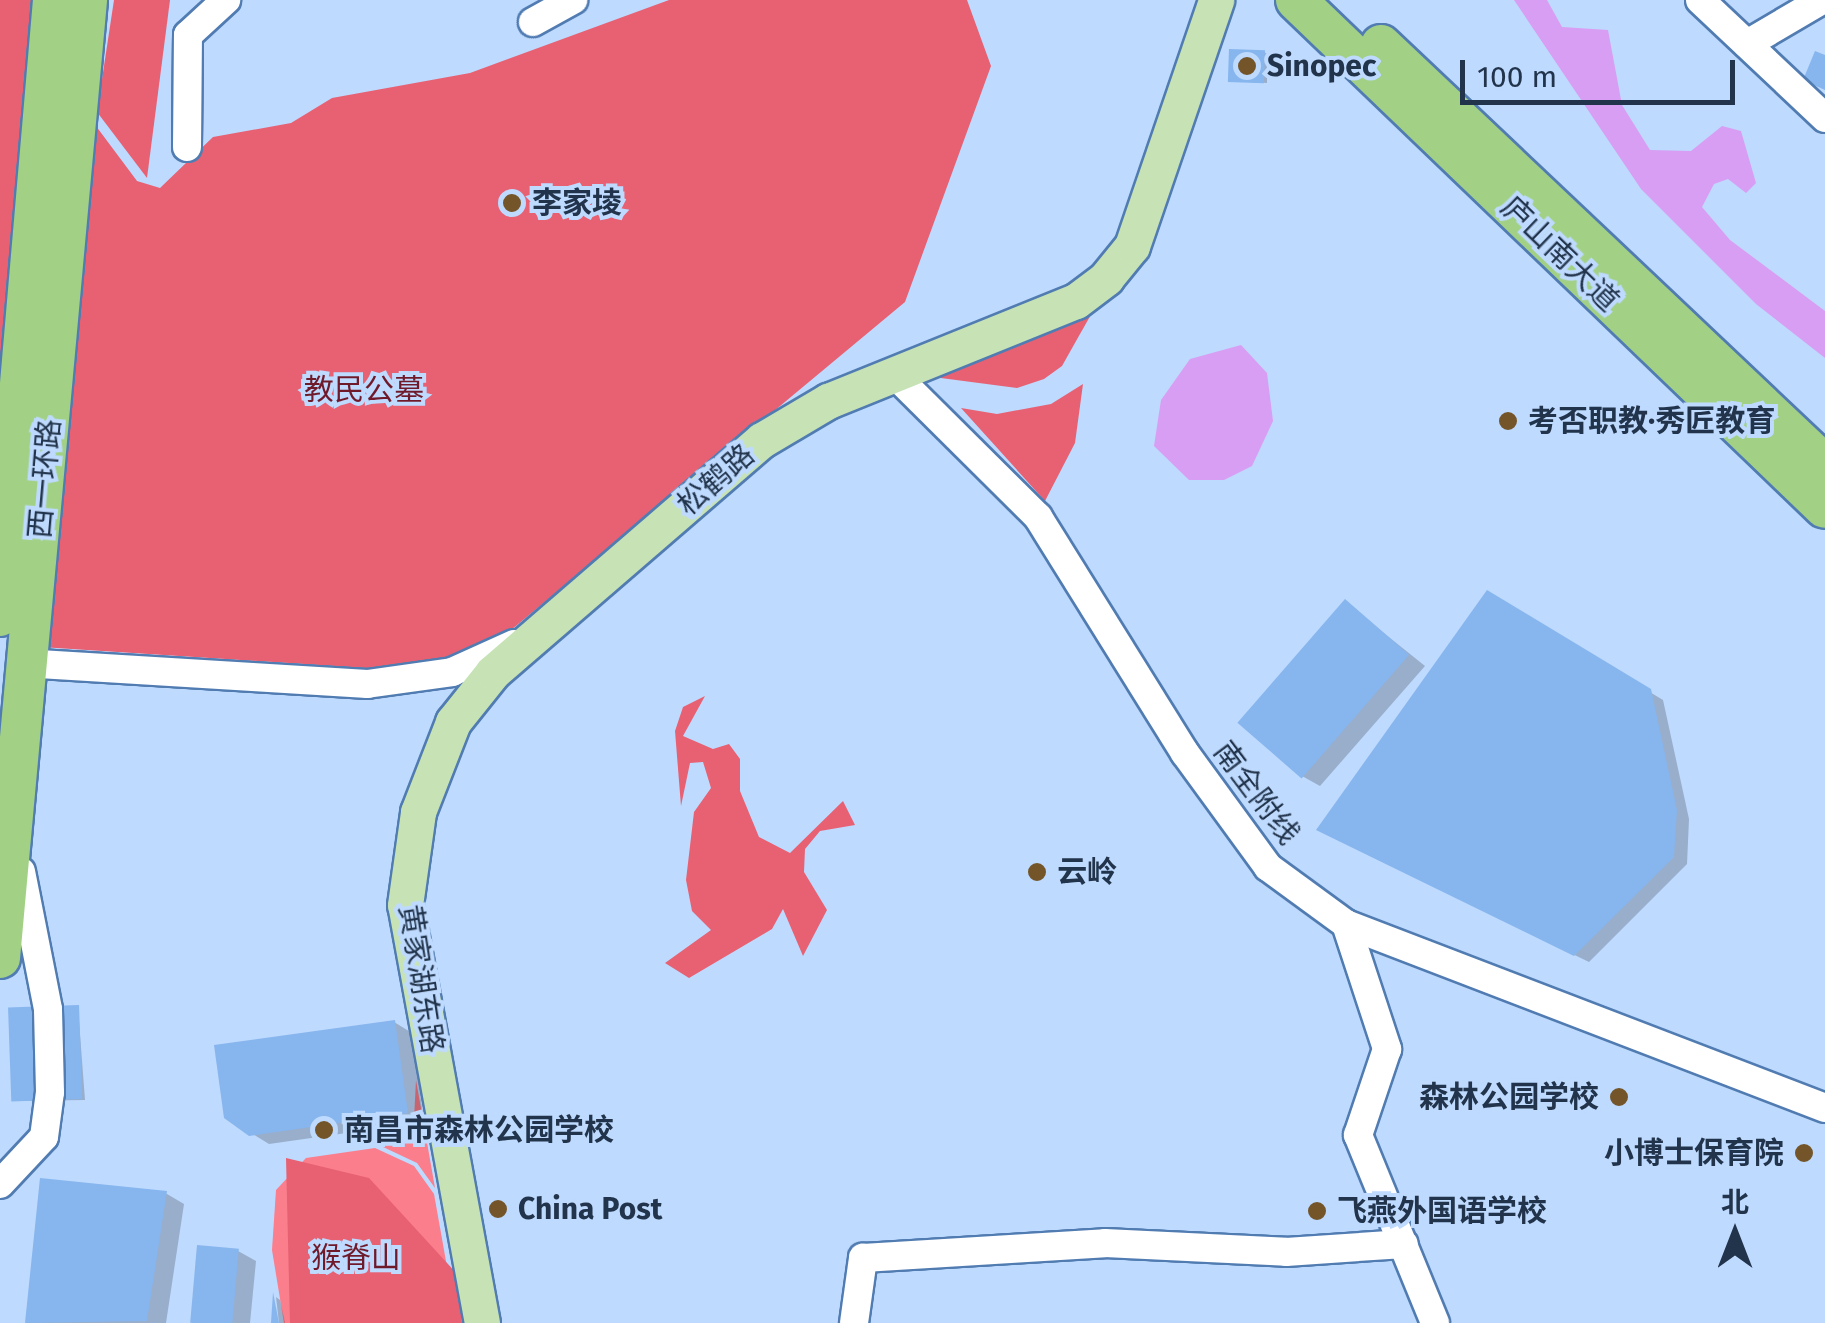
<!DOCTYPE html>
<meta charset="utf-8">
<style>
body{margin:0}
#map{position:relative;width:1825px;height:1323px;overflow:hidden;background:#bedafe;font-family:"Fira Sans","Noto Sans SC",sans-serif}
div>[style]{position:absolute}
.green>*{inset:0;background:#fa7e8c}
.forest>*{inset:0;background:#e76173}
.water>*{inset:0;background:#d89ef4}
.shadow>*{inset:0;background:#0003}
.building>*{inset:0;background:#87b5ee;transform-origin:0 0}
.roads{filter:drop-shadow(2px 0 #517cb2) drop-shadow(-2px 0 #517cb2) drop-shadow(0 2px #517cb2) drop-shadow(0 -2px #517cb2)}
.minor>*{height:28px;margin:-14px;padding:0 14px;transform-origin:14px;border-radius:14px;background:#fff}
.major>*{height:35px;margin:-17.5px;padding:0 17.5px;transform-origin:17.5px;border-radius:17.5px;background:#c7e3b6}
.highway>*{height:40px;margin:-20px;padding:0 20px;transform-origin:20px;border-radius:20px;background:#a2d186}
.dots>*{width:28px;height:28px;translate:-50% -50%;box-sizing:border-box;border:5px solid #bedafe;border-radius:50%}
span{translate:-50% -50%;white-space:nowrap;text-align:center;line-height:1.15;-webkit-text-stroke:8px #bedafe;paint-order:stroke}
.poi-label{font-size:30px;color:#22344b;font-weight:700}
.left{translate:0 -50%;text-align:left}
.right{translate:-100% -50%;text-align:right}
.street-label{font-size:30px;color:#22344b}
.park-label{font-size:30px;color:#6f1a2a}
.north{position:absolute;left:1685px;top:1183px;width:100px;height:100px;-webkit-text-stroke:8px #bedafe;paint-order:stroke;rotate:0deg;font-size:28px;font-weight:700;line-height:40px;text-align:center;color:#22344b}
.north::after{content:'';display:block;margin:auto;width:35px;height:45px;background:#22344b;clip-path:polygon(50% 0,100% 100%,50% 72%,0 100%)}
.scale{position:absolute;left:1460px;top:60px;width:275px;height:45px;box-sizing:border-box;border:5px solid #22344b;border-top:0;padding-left:12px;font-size:30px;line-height:35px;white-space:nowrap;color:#22344b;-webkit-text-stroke:8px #bedafe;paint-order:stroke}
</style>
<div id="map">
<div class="green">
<div style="clip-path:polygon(416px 1080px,435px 1188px,417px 1163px,381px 1146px,375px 1125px,414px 1119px)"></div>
<div style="clip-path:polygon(375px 1148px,414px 1166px,434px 1194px,457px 1323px,284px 1323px,272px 1250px,276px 1190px,306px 1158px)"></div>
</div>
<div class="forest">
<div style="clip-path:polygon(0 0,42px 0,0 479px)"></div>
<div style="clip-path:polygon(114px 0,170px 0,147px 178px,97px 112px)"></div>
<div style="clip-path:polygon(669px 0,967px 0,991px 66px,905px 302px,511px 630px,453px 661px,381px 669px,41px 647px,87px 114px,137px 181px,160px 188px,213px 137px,291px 123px,332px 98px,470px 73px)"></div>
<div style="clip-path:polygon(1102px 295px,1062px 366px,1044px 379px,1017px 388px,918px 375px)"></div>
<div style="clip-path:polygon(1083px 384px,1075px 443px,1045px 501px,961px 408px,997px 414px,1051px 404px)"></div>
<div style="clip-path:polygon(705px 696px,683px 736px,713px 749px,729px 744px,740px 759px,740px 791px,759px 837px,790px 853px,843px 801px,855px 825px,820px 831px,805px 849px,804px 872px,827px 910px,803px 956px,783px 909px,772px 929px,689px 978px,665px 963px,711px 930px,692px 911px,686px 880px,694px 812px,711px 788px,703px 762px,690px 763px,681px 806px,675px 731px,683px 707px)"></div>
<div style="clip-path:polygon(286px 1158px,369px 1178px,459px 1276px,462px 1323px,290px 1323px)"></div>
</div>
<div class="water">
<div style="clip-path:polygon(1514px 0,1547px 0,1562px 27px,1608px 30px,1622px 105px,1650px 150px,1691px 151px,1722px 126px,1741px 131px,1756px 183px,1746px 193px,1728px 179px,1714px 184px,1702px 207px,1730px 240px,1825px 311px,1825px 358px,1756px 304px,1641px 189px)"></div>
<div style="clip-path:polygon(1241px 345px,1267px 373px,1273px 421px,1252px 466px,1224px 480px,1189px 480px,1154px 446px,1161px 400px,1190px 359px)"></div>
</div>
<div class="shadow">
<div style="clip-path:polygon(1267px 54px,1267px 83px,1231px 81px,1264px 52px)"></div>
<div style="clip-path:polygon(1487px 594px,1663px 700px,1689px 819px,1687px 864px,1589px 962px,1332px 837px)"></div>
<div style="clip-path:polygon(1345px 602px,1425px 666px,1320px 786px,1302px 776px)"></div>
<div style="clip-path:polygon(78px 1008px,85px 1100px,15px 1101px)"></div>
<div style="clip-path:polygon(394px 1022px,412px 1033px,424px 1122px,269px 1144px,251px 1133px)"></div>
<div style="clip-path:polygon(42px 1181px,167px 1194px,184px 1204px,166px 1323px,27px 1323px)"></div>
<div style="clip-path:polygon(238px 1251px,256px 1261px,250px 1323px,193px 1323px)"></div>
<div style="clip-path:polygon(276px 1297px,280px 1300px,285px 1323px,279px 1323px)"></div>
</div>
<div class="building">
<div style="left:1229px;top:49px;width:36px;height:33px;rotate:2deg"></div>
<div style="clip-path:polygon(1815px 51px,1825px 55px,1825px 90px,1803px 80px)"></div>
<div style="clip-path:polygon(1487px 590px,1651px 689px,1677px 810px,1674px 857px,1574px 956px,1316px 830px)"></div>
<div style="left:1345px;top:599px;width:85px;height:164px;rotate:41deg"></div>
<div style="left:79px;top:1005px;width:94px;height:71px;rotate:88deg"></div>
<div style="clip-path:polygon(395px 1020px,408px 1113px,249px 1136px,224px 1118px,214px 1045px)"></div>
<div style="clip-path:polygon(40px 1178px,167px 1191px,147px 1321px,25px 1323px)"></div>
<div style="left:197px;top:1245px;width:42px;height:78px;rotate:5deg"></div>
<div style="clip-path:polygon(273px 1292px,279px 1323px,271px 1323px)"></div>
</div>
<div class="roads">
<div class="minor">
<div style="left:1700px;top:0;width:172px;rotate:43.3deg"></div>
<div style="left:533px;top:22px;width:46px;rotate:-28.8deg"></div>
<div style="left:1747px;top:44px;width:87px;rotate:-30.4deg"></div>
<div style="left:187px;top:147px;width:112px;rotate:-89.5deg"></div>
<div style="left:188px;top:35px;width:52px;rotate:-42.6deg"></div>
<div style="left:894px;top:374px;width:203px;rotate:44.8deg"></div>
<div style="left:1038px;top:517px;width:278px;rotate:58.1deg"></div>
<div style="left:1185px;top:753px;width:141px;rotate:53.9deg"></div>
<div style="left:1268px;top:867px;width:97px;rotate:36.2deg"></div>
<div style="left:1346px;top:924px;width:513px;rotate:21.01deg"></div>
<div style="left:39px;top:664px;width:329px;rotate:3.5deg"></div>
<div style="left:367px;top:684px;width:86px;rotate:-8deg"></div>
<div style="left:452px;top:672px;width:68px;rotate:-24.3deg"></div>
<div style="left:1346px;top:924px;width:132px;rotate:71.8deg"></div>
<div style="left:1387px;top:1049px;width:91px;rotate:108.6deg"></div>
<div style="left:1358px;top:1135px;width:203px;rotate:67.7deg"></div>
<div style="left:0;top:1184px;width:64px;rotate:-46.9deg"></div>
<div style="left:44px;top:1137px;width:45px;rotate:-82.4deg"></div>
<div style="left:50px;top:1092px;width:83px;rotate:-91.4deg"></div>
<div style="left:48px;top:1009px;width:140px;rotate:-101.1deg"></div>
<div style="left:854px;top:1323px;width:66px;rotate:-82.1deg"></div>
<div style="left:863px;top:1258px;width:242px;rotate:-3.5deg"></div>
<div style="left:1105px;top:1243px;width:181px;rotate:2.8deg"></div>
<div style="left:1286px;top:1252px;width:118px;rotate:-3.9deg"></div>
</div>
<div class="major">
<div style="left:482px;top:1323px;width:425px;rotate:-100.4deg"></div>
<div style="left:405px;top:905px;width:94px;rotate:-82deg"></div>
<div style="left:418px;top:812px;width:97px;rotate:-68.7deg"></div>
<div style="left:453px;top:722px;width:64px;rotate:-51.3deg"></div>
<div style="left:493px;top:672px;width:355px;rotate:-40.8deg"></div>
<div style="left:762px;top:440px;width:77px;rotate:-30.6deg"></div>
<div style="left:828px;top:401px;width:267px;rotate:-22deg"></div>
<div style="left:1076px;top:301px;width:38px;rotate:-37deg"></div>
<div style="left:1106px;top:278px;width:41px;rotate:-50.9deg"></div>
<div style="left:1132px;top:246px;width:260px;rotate:-71.1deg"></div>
</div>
<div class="highway">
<div style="left:1296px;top:0;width:733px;rotate:43.84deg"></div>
<div style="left:1381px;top:45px;width:611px;rotate:43.41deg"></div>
<div style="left:0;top:616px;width:618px;rotate:-85.08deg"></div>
<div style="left:0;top:958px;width:962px;rotate:-84.81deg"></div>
</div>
</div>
<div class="dots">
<div style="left:1247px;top:66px;background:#735529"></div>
<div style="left:512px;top:203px;background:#735529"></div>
<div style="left:1508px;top:421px;background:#735529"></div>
<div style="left:1037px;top:872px;background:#735529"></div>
<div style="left:1619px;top:1097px;background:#735529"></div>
<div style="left:324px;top:1130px;background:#735529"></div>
<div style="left:1804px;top:1153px;background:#735529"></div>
<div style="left:498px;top:1209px;background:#735529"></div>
<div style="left:1317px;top:1211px;background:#735529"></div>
</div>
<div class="poi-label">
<span class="left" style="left:1267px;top:66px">Sinopec</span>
<span class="left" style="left:532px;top:203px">李家堎</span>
<span class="left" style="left:1528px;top:421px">考否职教·秀匠教育</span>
<span class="left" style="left:1057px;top:872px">云岭</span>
<span class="right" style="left:1599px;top:1097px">森林公园学校</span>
<span class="left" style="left:344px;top:1130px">南昌市森林公园学校</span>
<span class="right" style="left:1784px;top:1153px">小博士保育院</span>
<span class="left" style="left:518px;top:1209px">China Post</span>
<span class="left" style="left:1337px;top:1211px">飞燕外国语学校</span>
</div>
<div class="street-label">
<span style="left:1560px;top:254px;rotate:44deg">庐山南大道</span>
<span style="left:45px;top:479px;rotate:-85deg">西一环路</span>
<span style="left:716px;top:480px;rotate:-41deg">松鹤路</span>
<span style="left:1256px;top:793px;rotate:53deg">南全附线</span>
<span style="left:421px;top:979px;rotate:81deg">黄家湖东路</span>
</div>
<div class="park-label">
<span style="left:364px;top:390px">教民公墓</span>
<span style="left:356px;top:1258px">猴脊山</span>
</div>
<div class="north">北</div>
<div class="scale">100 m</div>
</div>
